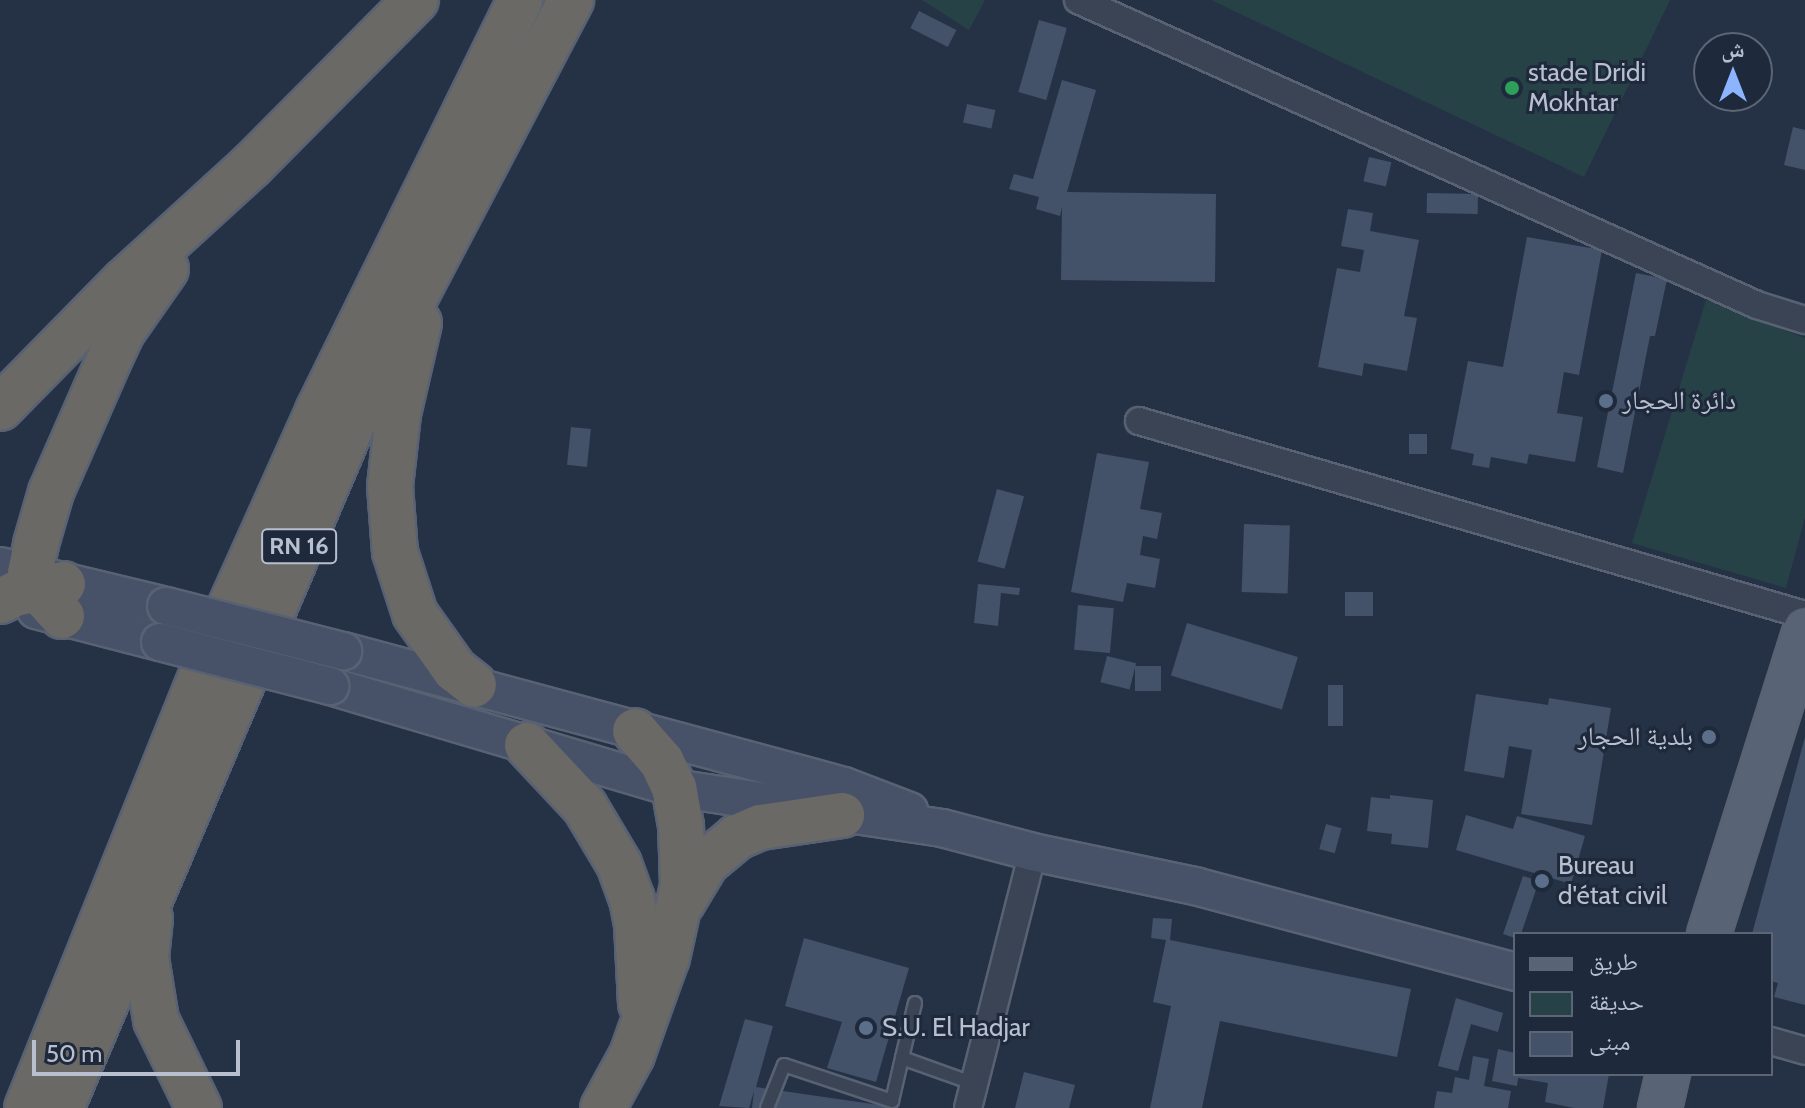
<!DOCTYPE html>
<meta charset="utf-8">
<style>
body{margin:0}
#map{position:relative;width:1805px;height:1108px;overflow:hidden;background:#253246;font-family:Cabin,"Noto Naskh Arabic",sans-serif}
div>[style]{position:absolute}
.green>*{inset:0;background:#274247}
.building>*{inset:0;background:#435169;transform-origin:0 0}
.roads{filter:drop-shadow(2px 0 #586273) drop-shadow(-2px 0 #586273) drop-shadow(0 2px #586273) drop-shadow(0 -2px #586273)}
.service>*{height:12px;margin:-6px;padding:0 6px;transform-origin:6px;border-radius:6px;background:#3a4455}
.minor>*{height:26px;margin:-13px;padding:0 13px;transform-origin:13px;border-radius:13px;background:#3a4455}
.secondary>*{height:36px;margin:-18px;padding:0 18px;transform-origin:18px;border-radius:18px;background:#475269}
.primary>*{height:42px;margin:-21px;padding:0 21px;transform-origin:21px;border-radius:21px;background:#586375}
.trunk>*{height:44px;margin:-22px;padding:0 22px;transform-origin:22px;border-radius:22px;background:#6a6966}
.bridges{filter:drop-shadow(2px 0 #586273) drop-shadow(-2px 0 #586273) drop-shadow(0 2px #586273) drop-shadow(0 -2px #586273)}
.secondary-bridge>*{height:36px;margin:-18px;padding:0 18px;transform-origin:18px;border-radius:18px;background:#475269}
.dots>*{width:22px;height:22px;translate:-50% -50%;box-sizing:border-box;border:4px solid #1e293b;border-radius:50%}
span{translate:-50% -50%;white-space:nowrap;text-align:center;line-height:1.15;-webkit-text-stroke:6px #1e293b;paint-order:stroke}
.shield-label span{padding:2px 6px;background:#1e293b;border:2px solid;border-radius:6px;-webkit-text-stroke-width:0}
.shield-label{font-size:24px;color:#b8bfcf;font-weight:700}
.poi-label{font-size:26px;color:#b8bfcf}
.left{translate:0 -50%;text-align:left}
.right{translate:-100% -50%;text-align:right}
.legend{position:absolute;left:1513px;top:932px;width:260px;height:144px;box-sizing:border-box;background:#1e293b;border:2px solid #5c6576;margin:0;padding:10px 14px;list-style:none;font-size:24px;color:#b8bfcf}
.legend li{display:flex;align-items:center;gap:16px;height:40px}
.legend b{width:40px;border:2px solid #5c6576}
.north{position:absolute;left:1693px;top:32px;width:80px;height:80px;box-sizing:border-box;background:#1e293b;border:2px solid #5c6576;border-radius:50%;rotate:0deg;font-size:22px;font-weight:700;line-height:32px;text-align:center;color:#b8bfcf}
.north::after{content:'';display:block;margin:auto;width:28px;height:36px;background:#8cb4ff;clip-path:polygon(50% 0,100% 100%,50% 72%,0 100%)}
.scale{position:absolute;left:32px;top:1040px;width:208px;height:36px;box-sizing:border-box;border:4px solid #b8bfcf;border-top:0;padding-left:10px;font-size:24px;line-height:28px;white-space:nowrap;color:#b8bfcf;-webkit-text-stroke:6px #1e293b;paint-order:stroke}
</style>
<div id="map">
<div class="green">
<div style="clip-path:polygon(922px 0,985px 0,969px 30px)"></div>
<div style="clip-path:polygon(1211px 0,1670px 0,1584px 177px)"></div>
<div style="clip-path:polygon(1706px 300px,1805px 338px,1805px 517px,1786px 588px,1632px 543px)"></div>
</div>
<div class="building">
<div style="left:919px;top:11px;width:42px;height:19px;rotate:27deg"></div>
<div style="left:1039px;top:20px;width:29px;height:75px;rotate:16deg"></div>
<div style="clip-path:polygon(1062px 80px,1096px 90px,1067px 192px,1216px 194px,1215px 282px,1061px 280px,1062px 207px,1060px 216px,1036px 209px,1039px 197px,1009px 189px,1014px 174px,1033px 179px)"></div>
<div style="left:967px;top:104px;width:29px;height:19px;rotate:12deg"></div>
<div style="clip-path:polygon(1793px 127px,1805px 130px,1805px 170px,1784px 165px)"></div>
<div style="left:1369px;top:157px;width:23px;height:25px;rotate:13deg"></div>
<div style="left:1427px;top:193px;width:51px;height:20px;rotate:1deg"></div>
<div style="clip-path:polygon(1348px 209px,1373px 213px,1370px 231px,1419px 240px,1404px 316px,1417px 318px,1407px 371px,1364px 363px,1362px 376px,1318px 367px,1337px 268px,1360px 272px,1364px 250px,1341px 246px)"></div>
<div style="clip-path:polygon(1527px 237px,1602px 250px,1579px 375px,1564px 372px,1557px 413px,1583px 417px,1575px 462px,1529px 454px,1527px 464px,1491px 457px,1489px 468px,1472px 465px,1474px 454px,1451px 449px,1468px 361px,1503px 367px)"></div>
<div style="clip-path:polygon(1636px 273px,1667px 279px,1655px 336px,1650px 336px,1623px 473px,1597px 467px)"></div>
<div style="left:571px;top:427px;width:20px;height:38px;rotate:6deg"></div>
<div style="left:1409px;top:434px;width:18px;height:20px"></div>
<div style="clip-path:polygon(1097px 453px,1149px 462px,1140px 509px,1162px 513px,1157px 539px,1143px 536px,1140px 555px,1160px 559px,1155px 588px,1127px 583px,1123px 602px,1071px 592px)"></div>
<div style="left:997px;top:489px;width:28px;height:75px;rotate:15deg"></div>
<div style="left:1244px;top:524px;width:46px;height:68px;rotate:2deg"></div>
<div style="clip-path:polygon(978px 584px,1020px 588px,1019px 595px,1001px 593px,998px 626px,974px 623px)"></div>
<div style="left:1345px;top:592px;width:28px;height:24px"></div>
<div style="left:1078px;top:605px;width:36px;height:45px;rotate:5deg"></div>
<div style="left:1187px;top:623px;width:116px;height:55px;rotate:17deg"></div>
<div style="left:1107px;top:656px;width:30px;height:27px;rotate:14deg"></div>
<div style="left:1135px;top:666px;width:26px;height:25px"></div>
<div style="left:1328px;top:685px;width:15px;height:41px"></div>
<div style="clip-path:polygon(1476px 694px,1548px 705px,1549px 698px,1611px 708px,1592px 825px,1521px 814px,1532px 750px,1509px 746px,1504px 778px,1464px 771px)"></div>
<div style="clip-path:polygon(1805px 737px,1805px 1005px,1774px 997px,1778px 983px,1771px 981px,1771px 934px,1752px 934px)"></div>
<div style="clip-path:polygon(1390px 795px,1433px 800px,1428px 848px,1391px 844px,1392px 834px,1367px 831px,1371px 797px,1390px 799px)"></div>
<div style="clip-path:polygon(1466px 815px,1513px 829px,1517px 816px,1585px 836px,1571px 884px,1456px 850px)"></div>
<div style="left:1326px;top:824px;width:16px;height:26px;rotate:15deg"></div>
<div style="clip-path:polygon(1523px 876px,1539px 881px,1521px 934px,1515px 934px,1515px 938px,1503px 934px)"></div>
<div style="clip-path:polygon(1153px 918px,1172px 919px,1170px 940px,1411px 989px,1397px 1057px,1220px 1021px,1202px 1108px,1150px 1108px,1171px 1006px,1153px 1002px,1166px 940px,1151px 938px)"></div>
<div style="clip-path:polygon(804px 938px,909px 968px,876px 1082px,827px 1068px,842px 1022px,785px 1006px)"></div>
<div style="clip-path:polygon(1456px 998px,1503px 1013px,1498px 1032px,1471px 1024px,1458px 1071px,1438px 1066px)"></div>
<div style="clip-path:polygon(745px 1019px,773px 1026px,756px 1087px,900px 1108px,752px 1108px,754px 1091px,749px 1108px,719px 1106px)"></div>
<div style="clip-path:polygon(1498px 1049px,1515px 1053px,1515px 1074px,1609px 1074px,1603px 1108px,1574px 1108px,1545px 1102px,1548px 1083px,1518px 1078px,1517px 1086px,1492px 1081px)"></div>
<div style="clip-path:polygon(1473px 1056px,1489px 1059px,1484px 1086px,1511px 1091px,1508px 1108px,1434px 1108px,1437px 1091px,1452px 1093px,1455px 1077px,1469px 1080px)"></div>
<div style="clip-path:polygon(1024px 1072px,1075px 1085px,1069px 1108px,1015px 1108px)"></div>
</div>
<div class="roads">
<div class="service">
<div style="left:915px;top:1003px;width:57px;rotate:103.3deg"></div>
<div style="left:902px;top:1058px;width:77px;rotate:19.6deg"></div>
<div style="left:767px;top:1108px;width:46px;rotate:-68.4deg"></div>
<div style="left:784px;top:1065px;width:114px;rotate:18.4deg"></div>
<div style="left:892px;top:1101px;width:44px;rotate:-76.9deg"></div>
</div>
<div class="minor">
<div style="left:1078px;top:0;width:744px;rotate:24.19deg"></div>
<div style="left:1757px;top:305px;width:50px;rotate:17.4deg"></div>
<div style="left:1139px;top:421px;width:694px;rotate:16.24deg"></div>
<div style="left:1771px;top:1041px;width:35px;rotate:16deg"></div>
<div style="left:968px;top:1108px;width:264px;rotate:-75.8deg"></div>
</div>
<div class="secondary">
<div style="left:0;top:566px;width:171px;rotate:13.5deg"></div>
<div style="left:36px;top:610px;width:128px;rotate:14.5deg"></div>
<div style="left:343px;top:651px;width:519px;rotate:15.08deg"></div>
<div style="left:844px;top:786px;width:70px;rotate:21deg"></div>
<div style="left:330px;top:686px;width:359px;rotate:16.5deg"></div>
<div style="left:674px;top:788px;width:271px;rotate:8.5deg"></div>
<div style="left:942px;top:828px;width:94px;rotate:14.8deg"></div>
<div style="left:1033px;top:852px;width:166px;rotate:11.9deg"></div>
<div style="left:1195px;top:886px;width:331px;rotate:15deg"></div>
</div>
<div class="primary">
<div style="left:1709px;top:934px;width:320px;rotate:-72.5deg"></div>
<div style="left:1660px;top:1108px;width:35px;rotate:-77deg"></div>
</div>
<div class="trunk">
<div style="left:419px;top:323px;width:93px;rotate:103deg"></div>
<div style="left:398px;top:414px;width:72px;rotate:96.3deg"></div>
<div style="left:390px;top:486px;width:66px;rotate:85.7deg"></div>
<div style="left:395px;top:552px;width:65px;rotate:72.1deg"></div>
<div style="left:415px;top:614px;width:69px;rotate:54.5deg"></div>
<div style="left:455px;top:670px;width:24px;rotate:38deg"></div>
<div style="left:0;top:408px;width:178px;rotate:-45.5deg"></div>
<div style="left:125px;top:281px;width:171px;rotate:-42.4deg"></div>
<div style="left:251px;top:166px;width:234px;rotate:-45.2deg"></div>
<div style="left:0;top:601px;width:17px;rotate:-25deg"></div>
<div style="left:15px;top:594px;width:49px;rotate:-11.8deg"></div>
<div style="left:62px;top:616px;width:43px;rotate:-132.2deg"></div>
<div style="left:33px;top:584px;width:11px;rotate:-105deg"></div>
<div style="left:30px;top:573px;width:30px;rotate:-78deg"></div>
<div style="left:36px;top:544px;width:54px;rotate:-73.9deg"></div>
<div style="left:51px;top:492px;width:142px;rotate:-66.3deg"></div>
<div style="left:108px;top:362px;width:33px;rotate:-65deg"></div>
<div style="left:122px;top:332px;width:77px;rotate:-55.1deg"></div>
<div style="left:527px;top:745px;width:85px;rotate:46.9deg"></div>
<div style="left:585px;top:807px;width:66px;rotate:59.2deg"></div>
<div style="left:619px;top:864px;width:37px;rotate:70deg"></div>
<div style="left:632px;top:899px;width:26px;rotate:79deg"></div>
<div style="left:637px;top:925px;width:79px;rotate:87.1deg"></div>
<div style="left:682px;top:903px;width:47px;rotate:-59deg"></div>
<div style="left:706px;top:863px;width:40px;rotate:-40deg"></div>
<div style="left:737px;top:837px;width:26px;rotate:-23deg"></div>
<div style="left:761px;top:827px;width:82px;rotate:-8.4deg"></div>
<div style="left:150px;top:918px;width:40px;rotate:95.7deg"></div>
<div style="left:146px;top:958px;width:63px;rotate:80.8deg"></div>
<div style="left:156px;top:1020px;width:98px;rotate:64deg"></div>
<div style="left:27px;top:1108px;width:511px;rotate:-68.05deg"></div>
<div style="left:218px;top:634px;width:244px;rotate:-65.8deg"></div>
<div style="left:318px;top:411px;width:458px;rotate:-63.8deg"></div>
<div style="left:61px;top:1108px;width:788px;rotate:-66.92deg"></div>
<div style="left:370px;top:383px;width:433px;rotate:-62.3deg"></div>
<div style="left:603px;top:1108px;width:60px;rotate:-61.3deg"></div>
<div style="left:632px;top:1055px;width:66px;rotate:-70.5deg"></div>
<div style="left:654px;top:993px;width:37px;rotate:-70deg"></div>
<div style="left:667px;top:958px;width:75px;rotate:-77.6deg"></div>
<div style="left:683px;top:885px;width:59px;rotate:-91.9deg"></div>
<div style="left:681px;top:826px;width:39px;rotate:-100deg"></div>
<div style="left:674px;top:788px;width:29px;rotate:-115deg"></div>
<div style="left:662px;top:762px;width:41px;rotate:-131.1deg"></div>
</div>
</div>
<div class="bridges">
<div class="secondary-bridge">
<div style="left:166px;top:606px;width:183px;rotate:14.3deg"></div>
<div style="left:160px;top:642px;width:176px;rotate:14.5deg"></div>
</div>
</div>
<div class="dots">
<div style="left:1512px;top:88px;background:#2e9e5b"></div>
<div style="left:1606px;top:401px;background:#5c6f8a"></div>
<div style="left:1709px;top:737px;background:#5c6f8a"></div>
<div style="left:1542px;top:881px;background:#5c6f8a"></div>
<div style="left:866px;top:1028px;background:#5c6f8a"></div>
</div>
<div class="shield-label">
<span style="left:299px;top:546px">RN 16</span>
</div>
<div class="poi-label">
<span class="left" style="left:1528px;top:88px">stade Dridi<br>Mokhtar</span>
<span class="left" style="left:1622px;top:401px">دائرة الحجار</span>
<span class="right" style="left:1693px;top:737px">بلدية الحجار</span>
<span class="left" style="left:1558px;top:881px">Bureau<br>d'état civil</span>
<span class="left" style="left:882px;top:1028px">S.U. El Hadjar</span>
</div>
<ul class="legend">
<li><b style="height:10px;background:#586375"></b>طريق</li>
<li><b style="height:22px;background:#274247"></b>حديقة</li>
<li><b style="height:22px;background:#435169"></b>مبنى</li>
</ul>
<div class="north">ش</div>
<div class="scale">50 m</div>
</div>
